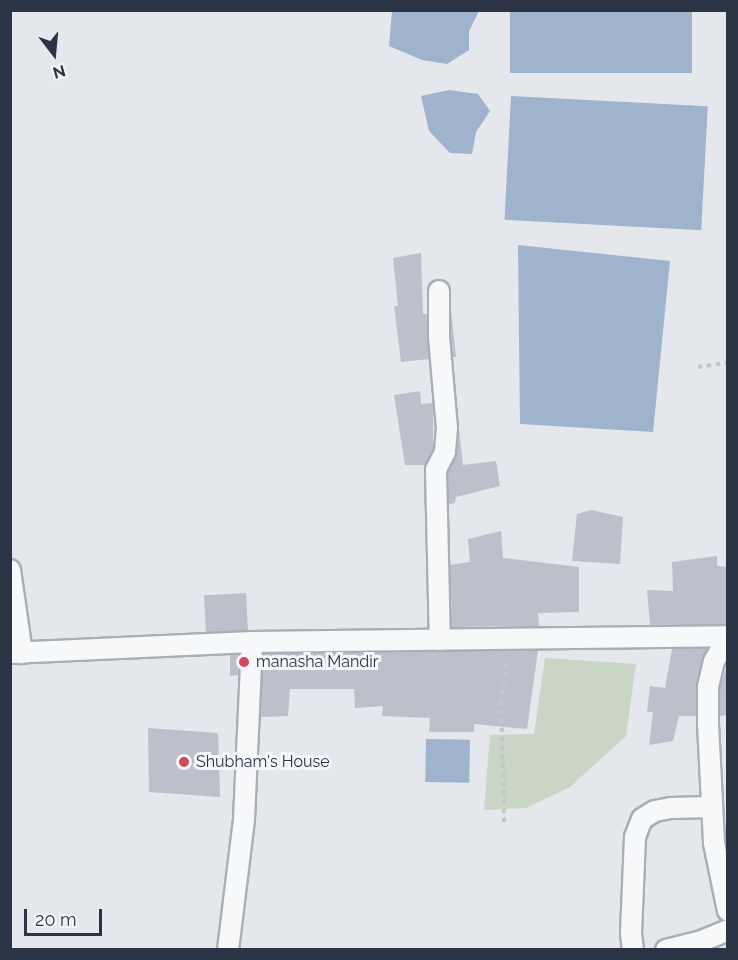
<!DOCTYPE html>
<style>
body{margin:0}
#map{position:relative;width:738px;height:960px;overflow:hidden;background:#e4e7ec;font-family:Raleway,sans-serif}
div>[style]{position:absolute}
.green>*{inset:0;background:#c9d6c5}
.water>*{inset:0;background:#9fb4cc;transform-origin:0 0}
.building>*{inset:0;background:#bbc0ca;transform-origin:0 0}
.path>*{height:4px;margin-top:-2px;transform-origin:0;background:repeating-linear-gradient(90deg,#c2c5cb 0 4.5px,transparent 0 9px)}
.roads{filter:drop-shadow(2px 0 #a9aeb7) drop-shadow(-2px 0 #a9aeb7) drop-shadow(0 2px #a9aeb7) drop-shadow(0 -2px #a9aeb7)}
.street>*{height:20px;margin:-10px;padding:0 10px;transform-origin:10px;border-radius:10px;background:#f7f8fa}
.dots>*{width:16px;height:16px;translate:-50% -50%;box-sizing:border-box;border:3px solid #f4f6f9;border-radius:50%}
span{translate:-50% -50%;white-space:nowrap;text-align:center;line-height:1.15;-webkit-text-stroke:6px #f4f6f9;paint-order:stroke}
.poi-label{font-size:16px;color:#2b3445}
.left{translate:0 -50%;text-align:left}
.frame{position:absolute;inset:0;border:12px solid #2b3445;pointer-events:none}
.north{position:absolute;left:24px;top:24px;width:60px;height:60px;-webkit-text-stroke:4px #f4f6f9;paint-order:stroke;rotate:164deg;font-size:16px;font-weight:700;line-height:24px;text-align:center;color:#2b3445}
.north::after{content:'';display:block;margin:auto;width:21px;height:27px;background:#2b3445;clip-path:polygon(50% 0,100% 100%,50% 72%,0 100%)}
.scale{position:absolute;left:24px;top:909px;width:78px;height:27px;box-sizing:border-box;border:3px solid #2b3445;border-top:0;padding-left:8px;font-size:18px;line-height:21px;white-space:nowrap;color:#2b3445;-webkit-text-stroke:4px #f4f6f9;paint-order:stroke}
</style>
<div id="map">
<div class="green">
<div style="clip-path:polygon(545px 658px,636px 664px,626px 736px,570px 787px,526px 808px,484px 810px,490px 735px,534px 734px)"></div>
</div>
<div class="water">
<div style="clip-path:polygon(479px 11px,469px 31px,469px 50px,447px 64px,422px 60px,389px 46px,392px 11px)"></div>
<div style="left:510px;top:11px;width:182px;height:62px"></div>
<div style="clip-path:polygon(449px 90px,478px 94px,490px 111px,476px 132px,472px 154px,450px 153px,429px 131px,421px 96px)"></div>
<div style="left:511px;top:96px;width:197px;height:124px;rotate:3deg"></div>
<div style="clip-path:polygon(518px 245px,670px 261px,653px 432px,520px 424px)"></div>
<div style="left:426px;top:739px;width:44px;height:43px;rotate:1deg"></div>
</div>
<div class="building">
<div style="clip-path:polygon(421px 253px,423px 314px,427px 314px,429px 359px,401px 362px,394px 306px,398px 306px,393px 258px)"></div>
<div style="clip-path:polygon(451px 310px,456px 357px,453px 357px,451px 336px)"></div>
<div style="clip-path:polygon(420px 391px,421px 404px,433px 403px,433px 449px,425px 465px,405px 465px,394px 395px)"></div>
<div style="clip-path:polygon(459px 429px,463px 465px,496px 461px,500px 486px,456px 497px,455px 503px,449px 504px,448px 473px,457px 453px)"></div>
<div style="clip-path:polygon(591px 510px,623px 517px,620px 564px,572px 561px,577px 514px)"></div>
<div style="clip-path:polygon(501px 531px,503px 558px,579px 567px,579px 612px,538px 613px,539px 626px,452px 627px,450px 565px,470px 562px,468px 539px)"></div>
<div style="clip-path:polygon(717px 556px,717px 566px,728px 567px,728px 624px,650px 625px,647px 590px,673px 591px,672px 562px)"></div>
<div style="left:246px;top:593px;width:37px;height:42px;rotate:87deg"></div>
<div style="clip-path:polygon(708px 648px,696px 683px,696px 716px,679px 716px,673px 741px,649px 745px,653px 712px,647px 712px,650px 686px,665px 688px,672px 649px)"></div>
<div style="clip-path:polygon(538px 650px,527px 729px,474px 724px,474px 732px,429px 732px,430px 718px,382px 716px,383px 706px,355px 708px,354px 689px,290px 689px,288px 716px,261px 717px,263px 654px)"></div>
<div style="clip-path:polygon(230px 655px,239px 655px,238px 675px,230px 676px)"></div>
<div style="clip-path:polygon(728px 662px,728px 715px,720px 716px,720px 687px)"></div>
<div style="clip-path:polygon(148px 728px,218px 733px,220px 797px,149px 792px)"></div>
</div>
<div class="path">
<div style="left:698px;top:367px;width:30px;rotate:-8deg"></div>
<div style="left:504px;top:822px;width:119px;rotate:-91.4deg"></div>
<div style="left:501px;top:703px;width:42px;rotate:-81.9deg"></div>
</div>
<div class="roads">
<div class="street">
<div style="left:439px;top:291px;width:46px;rotate:90deg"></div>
<div style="left:439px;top:337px;width:91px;rotate:85deg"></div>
<div style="left:447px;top:428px;width:24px;rotate:95deg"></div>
<div style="left:445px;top:452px;width:20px;rotate:117deg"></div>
<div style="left:436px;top:470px;width:170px;rotate:88.7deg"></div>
<div style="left:10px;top:570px;width:84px;rotate:81.8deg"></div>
<div style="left:728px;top:637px;width:28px;rotate:120deg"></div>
<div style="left:714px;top:661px;width:26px;rotate:103deg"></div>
<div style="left:708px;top:686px;width:38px;rotate:90deg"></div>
<div style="left:708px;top:724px;width:119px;rotate:87.1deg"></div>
<div style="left:714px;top:843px;width:69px;rotate:78.4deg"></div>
<div style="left:10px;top:653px;width:242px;rotate:-2.6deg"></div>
<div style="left:252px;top:642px;width:476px;rotate:-0.7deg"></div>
<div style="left:228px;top:950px;width:132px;rotate:-83deg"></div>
<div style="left:244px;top:819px;width:177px;rotate:-87.4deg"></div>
<div style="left:633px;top:950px;width:17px;rotate:-97deg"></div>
<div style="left:631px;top:933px;width:96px;rotate:-87.6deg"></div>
<div style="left:635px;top:837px;width:19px;rotate:-69deg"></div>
<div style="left:642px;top:819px;width:15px;rotate:-32deg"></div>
<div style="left:655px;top:811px;width:16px;rotate:-11deg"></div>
<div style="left:671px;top:808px;width:40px;rotate:-1.4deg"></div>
<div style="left:666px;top:950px;width:34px;rotate:-14deg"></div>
<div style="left:699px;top:942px;width:31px;rotate:-22deg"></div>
</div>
</div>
<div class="dots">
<div style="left:244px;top:662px;background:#d1495b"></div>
<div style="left:184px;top:762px;background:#d1495b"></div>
</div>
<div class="poi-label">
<span class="left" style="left:256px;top:662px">manasha Mandir</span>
<span class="left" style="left:196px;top:762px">Shubham's House</span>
</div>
<div class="frame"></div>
<div class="north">N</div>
<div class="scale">20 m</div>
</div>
